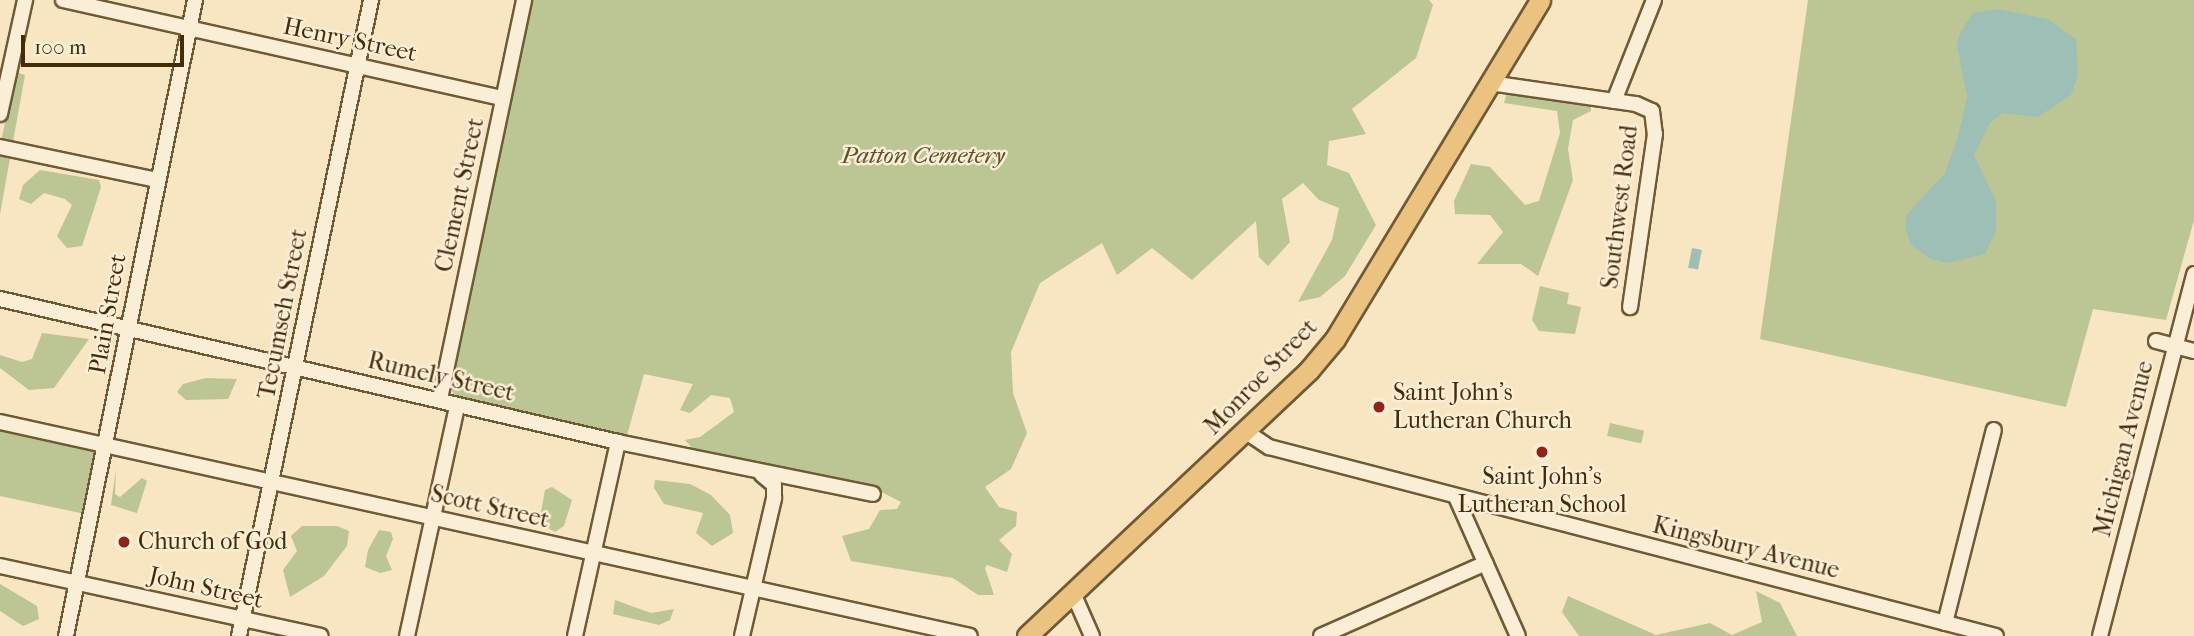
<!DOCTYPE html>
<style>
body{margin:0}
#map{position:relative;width:2194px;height:636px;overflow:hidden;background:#f8e5c1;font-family:"IM FELL French Canon",serif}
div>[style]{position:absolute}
.green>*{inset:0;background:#bcc594;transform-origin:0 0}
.water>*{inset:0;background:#9dbfb6;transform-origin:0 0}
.roads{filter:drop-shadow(2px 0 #705a36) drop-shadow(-2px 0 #705a36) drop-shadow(0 2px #705a36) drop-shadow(0 -2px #705a36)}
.minor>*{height:14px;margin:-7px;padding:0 7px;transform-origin:7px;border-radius:7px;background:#faeed7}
.major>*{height:19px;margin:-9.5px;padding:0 9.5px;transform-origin:9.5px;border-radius:9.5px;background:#ecc280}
.dots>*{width:19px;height:19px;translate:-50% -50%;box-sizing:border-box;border:4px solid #faeed7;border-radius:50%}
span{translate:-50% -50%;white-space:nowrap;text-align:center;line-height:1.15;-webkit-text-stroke:5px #faeed7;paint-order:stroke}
.street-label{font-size:24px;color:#432c07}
.park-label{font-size:24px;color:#61522a;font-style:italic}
.poi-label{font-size:24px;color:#432c07}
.left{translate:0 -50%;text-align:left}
.scale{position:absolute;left:21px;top:35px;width:163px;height:32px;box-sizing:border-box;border:4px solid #432c07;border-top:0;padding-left:9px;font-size:21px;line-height:24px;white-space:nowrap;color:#432c07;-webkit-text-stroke:5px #faeed7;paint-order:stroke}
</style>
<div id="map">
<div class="green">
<div style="clip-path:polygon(531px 0,1429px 0,1433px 5px,1416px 58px,1352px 109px,1366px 134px,1329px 141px,1327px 165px,1349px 173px,1376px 225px,1345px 276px,1320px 297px,1298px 302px,1332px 240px,1339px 208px,1319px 200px,1303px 183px,1282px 199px,1290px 242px,1268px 266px,1259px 257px,1256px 221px,1192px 280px,1152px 248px,1117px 275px,1102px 243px,1040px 283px,1011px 352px,1013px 393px,1027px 433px,1011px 469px,985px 487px,999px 507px,1017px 512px,1016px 526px,999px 540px,1012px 554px,1007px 572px,987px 565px,985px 568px,994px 595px,978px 595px,953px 578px,851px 561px,842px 536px,869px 529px,880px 510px,897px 509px,901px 502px,866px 484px,696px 452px,685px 440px,700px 437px,734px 412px,730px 398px,711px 395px,690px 413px,680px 410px,693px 384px,644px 374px,626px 439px,455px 396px,449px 385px)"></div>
<div style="clip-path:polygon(1808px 0,2194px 0,2194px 220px,2166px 320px,2093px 309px,2066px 407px,1760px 339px)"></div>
<div style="clip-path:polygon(16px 72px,25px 75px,0 214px,0 146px)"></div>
<div style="clip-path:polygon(1507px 93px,1591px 102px,1591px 111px,1573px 120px,1568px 149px,1573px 180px,1538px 276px,1521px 264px,1477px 264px,1503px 232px,1490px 215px,1455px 214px,1454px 201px,1471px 164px,1490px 167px,1525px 205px,1539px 201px,1560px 133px,1557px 111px,1504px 103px)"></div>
<div style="clip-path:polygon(40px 170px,99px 180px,101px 187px,82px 246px,67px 248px,57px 236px,72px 205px,65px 199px,44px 193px,31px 204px,19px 199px,23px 185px)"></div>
<div style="clip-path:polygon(1540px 286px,1569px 293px,1567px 304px,1581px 307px,1575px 334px,1539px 331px,1532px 320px)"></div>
<div style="clip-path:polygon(42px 333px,89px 339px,54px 388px,29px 390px,0 368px,0 355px,22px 362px,32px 359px)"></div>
<div style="clip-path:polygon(206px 378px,237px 379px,228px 399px,186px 400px,177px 392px,183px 384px)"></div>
<div style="left:1610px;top:423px;width:35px;height:13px;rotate:13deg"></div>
<div style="clip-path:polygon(0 427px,98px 447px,85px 514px,0 496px)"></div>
<div style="clip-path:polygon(116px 469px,115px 494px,120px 497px,142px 478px,147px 481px,137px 513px,111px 505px)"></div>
<div style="clip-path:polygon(655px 480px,690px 484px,711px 495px,730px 515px,733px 533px,712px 546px,696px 533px,703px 513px,664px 504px,654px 488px)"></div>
<div style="clip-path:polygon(552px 487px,572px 500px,564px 526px,555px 532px,539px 523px,545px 490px)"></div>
<div style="clip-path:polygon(302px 526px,337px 526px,349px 531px,347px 546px,324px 576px,290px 597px,283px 570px,297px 551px,291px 536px)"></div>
<div style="clip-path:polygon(379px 530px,391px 532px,393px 539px,386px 556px,392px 570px,380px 573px,365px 567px,368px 550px)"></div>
<div style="clip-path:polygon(0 584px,37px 606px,39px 619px,23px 626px,0 611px)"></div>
<div style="clip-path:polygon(1756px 591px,1780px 603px,1797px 636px,1579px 636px,1562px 612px,1568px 596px,1656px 635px,1710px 623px,1732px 635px,1762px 622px)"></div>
<div style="clip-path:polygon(615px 600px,651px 613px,674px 609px,670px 620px,659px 625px,613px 614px)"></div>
</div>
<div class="water">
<div style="clip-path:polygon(1998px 9px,2048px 19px,2076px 39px,2078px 75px,2071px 95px,2038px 117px,2003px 113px,1990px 123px,1974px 155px,1996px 201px,1996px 231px,1985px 254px,1947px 263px,1929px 258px,1911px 245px,1905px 227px,1907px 214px,1945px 173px,1958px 137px,1967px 97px,1957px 45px,1960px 33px,1973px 13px)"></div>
<div style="left:1692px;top:248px;width:10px;height:20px;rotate:11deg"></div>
</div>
<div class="roads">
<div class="minor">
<div style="left:63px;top:0;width:451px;rotate:12.6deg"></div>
<div style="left:1490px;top:83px;width:148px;rotate:8.2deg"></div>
<div style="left:1636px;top:104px;width:17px;rotate:24deg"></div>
<div style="left:1652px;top:111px;width:23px;rotate:83deg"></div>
<div style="left:1655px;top:134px;width:175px;rotate:98.2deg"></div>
<div style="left:1614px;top:101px;width:109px;rotate:-68.4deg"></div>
<div style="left:0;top:114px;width:117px;rotate:-77.6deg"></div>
<div style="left:0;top:147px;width:160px;rotate:11.9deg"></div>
<div style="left:0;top:299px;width:634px;rotate:13.03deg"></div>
<div style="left:618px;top:442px;width:260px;rotate:11.5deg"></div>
<div style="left:2156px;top:341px;width:39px;rotate:15deg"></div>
<div style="left:440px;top:399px;width:408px;rotate:-78.1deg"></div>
<div style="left:0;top:422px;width:993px;rotate:12.44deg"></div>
<div style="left:1245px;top:431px;width:29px;rotate:34deg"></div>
<div style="left:1269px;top:447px;width:751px;rotate:14.57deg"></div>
<div style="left:1456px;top:497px;width:152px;rotate:66deg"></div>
<div style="left:0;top:566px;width:328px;rotate:12.3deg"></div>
<div style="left:1073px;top:593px;width:47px;rotate:66.2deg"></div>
<div style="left:1945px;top:623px;width:199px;rotate:-75.8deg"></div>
<div style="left:66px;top:636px;width:649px;rotate:-78.53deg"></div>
<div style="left:239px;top:636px;width:650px;rotate:-78.27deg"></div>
<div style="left:407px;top:636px;width:235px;rotate:-77.7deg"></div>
<div style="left:575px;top:636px;width:199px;rotate:-77.5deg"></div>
<div style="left:742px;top:636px;width:142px;rotate:-76.9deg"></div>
<div style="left:774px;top:498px;width:13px;rotate:-90deg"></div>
<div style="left:774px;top:485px;width:16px;rotate:-140deg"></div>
<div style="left:1321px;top:636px;width:180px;rotate:-23.9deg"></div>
<div style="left:2100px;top:636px;width:374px;rotate:-75.4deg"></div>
</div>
<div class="major">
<div style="left:1027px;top:636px;width:388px;rotate:-43.3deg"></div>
<div style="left:1309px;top:370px;width:40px;rotate:-50deg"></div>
<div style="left:1335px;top:339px;width:396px;rotate:-58.8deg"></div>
</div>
</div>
<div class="dots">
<div style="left:1379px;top:407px;background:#8f2418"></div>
<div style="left:1542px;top:452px;background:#8f2418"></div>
<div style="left:124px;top:542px;background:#8f2418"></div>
</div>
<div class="street-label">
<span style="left:350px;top:40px;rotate:12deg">Henry Street</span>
<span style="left:460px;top:195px;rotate:-78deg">Clement Street</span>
<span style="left:1620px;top:207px;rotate:-83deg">Southwest Road</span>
<span style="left:108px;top:314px;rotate:-80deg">Plain Street</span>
<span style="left:283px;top:314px;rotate:-79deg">Tecumseh Street</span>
<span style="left:441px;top:377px;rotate:13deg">Rumely Street</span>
<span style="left:1261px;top:377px;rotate:-46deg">Monroe Street</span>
<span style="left:2124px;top:449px;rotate:-76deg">Michigan Avenue</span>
<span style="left:490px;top:507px;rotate:13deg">Scott Street</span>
<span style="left:1746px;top:548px;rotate:14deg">Kingsbury Avenue</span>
<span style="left:206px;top:588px;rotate:13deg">John Street</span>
</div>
<div class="park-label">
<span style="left:923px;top:156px">Patton Cemetery</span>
</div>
<div class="poi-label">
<span class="left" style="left:1393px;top:407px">Saint John's<br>Lutheran Church</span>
<span style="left:1542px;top:491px">Saint John's<br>Lutheran School</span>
<span class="left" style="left:138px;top:542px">Church of God</span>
</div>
<div class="scale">100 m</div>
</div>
